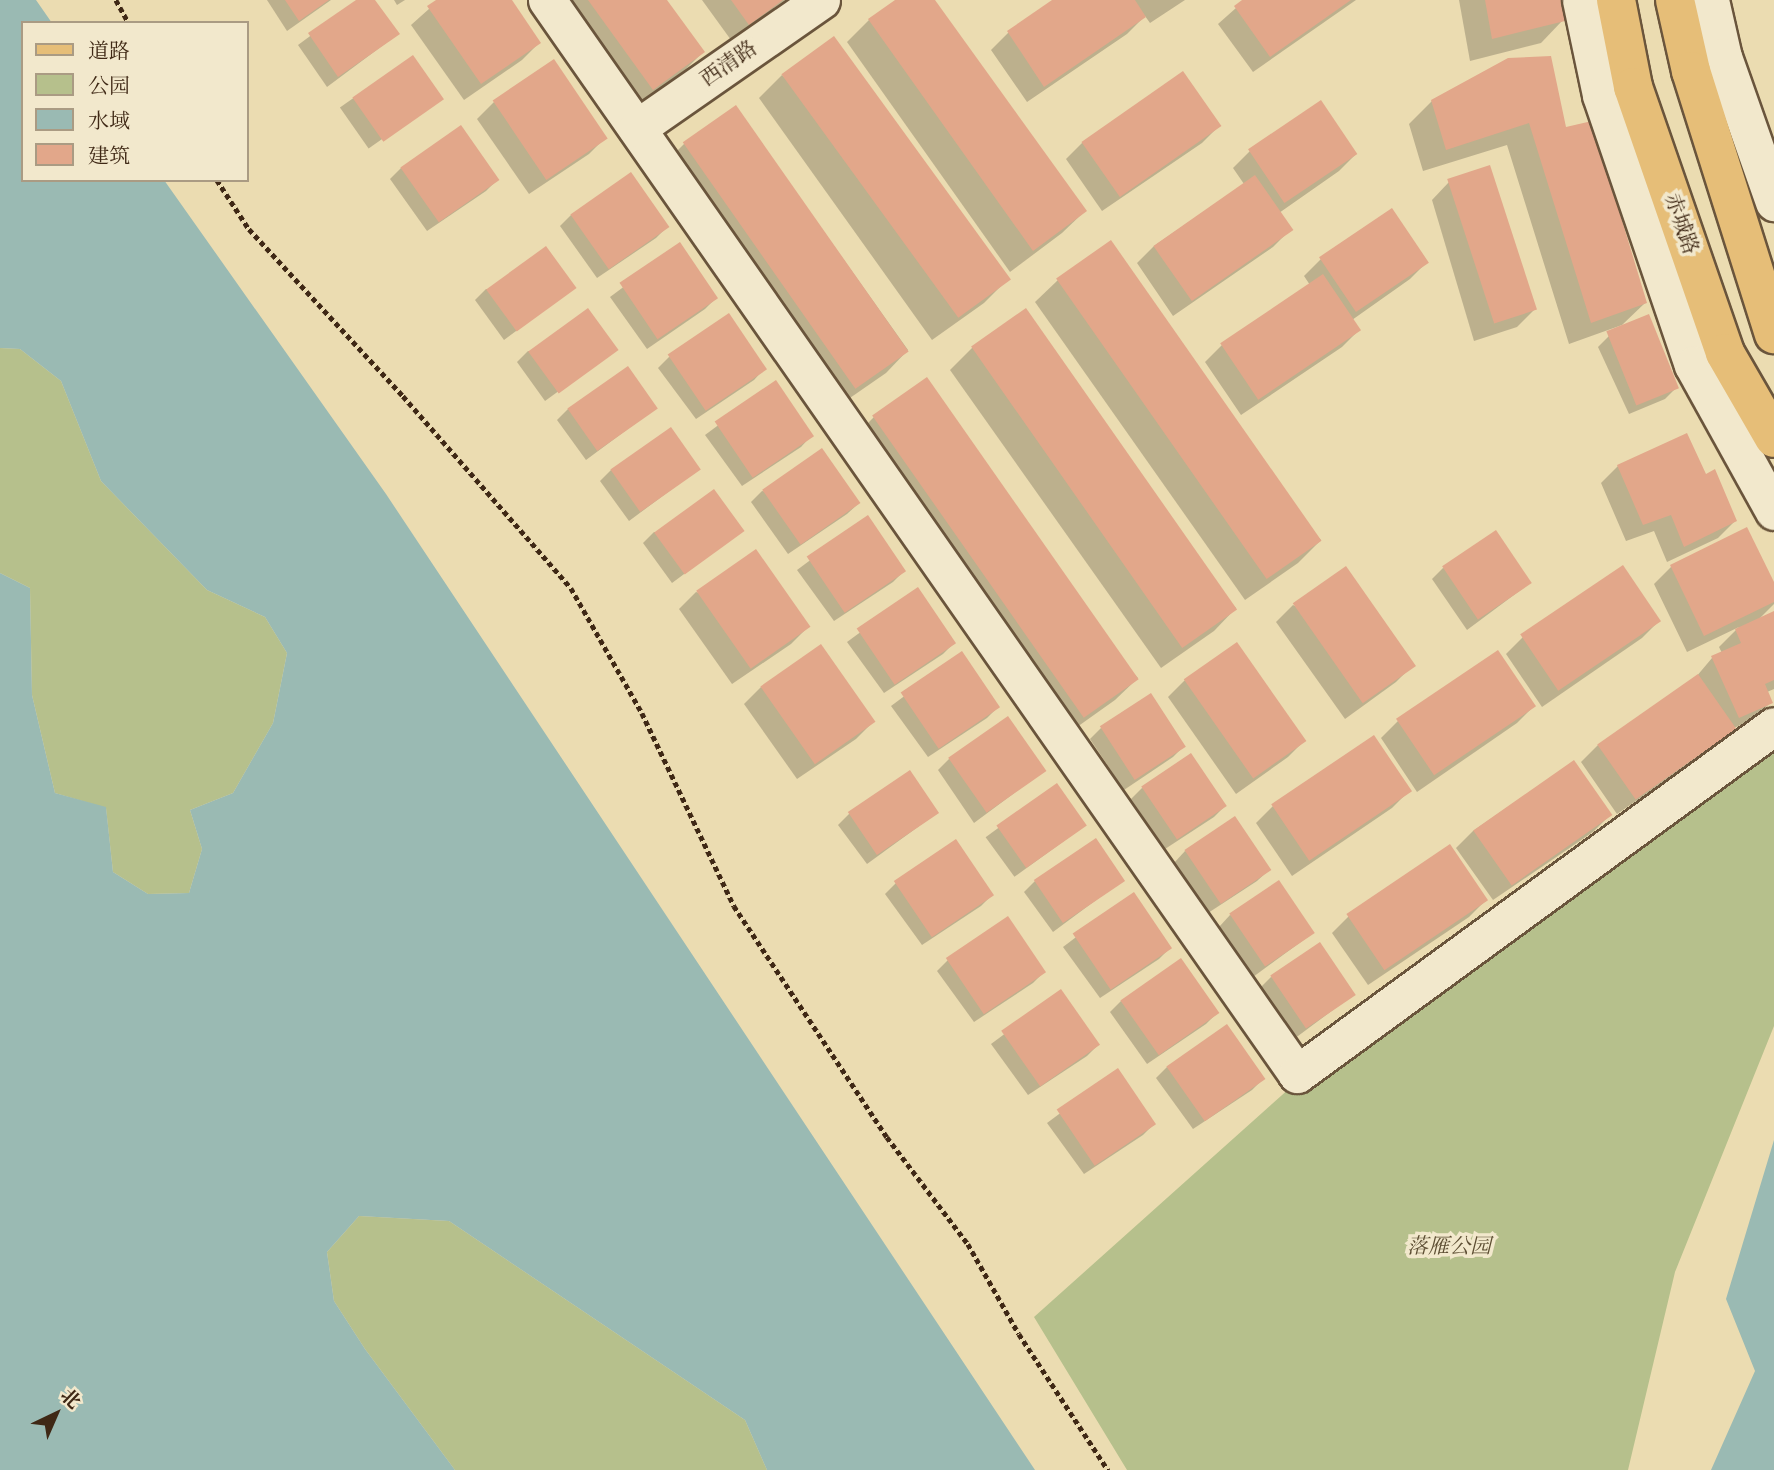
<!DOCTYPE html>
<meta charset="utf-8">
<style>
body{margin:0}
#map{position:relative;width:1774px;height:1470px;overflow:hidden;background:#ebdcb1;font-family:Cardo,"Noto Serif SC",serif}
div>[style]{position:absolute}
.green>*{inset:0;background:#b6c08c}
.water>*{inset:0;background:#9abab3}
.shadow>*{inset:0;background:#0003;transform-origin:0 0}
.building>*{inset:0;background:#e2a78a;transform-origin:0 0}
.path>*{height:4.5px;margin-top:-2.25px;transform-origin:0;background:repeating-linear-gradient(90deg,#3f2815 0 5px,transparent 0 8.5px)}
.roads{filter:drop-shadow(2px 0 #6a553c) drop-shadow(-2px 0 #6a553c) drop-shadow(0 2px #6a553c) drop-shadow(0 -2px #6a553c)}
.minor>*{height:37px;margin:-18.5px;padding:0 18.5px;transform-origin:18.5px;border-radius:18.5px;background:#f2e8cc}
.major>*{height:38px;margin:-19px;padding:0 19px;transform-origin:19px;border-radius:19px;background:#e6be78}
span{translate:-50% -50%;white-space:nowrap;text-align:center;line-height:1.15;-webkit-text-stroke:7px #f2e8cc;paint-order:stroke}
.street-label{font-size:21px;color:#3f2815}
.park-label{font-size:21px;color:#5d4e33;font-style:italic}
.legend{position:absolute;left:21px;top:21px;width:228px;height:161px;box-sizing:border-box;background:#f2e8cc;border:2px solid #aa9b83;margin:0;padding:9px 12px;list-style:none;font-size:21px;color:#3f2815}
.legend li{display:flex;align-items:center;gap:14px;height:35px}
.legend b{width:35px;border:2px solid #aa9b83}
.north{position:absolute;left:21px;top:1379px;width:70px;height:70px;-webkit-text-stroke:5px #f2e8cc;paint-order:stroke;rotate:44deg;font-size:19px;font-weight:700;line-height:28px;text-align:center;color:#3f2815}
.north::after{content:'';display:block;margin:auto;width:24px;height:32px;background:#3f2815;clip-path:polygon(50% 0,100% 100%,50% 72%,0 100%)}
</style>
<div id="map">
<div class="green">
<div style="clip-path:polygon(0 348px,20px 349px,61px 381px,101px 481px,207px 590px,265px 617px,287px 653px,273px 723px,233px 793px,190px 810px,202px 849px,189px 893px,148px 894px,113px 872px,106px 808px,55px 793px,32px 695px,30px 588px,0 573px)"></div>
<div style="clip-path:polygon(1774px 743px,1774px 1026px,1675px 1272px,1628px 1470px,1127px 1470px,1034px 1317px,1300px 1079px)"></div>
<div style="clip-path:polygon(359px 1216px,449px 1221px,745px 1420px,767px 1470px,455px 1470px,365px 1349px,334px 1301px,327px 1252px)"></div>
</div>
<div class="water">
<div style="clip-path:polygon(0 0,36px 0,52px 23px,23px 23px,23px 180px,164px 180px,386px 494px,1035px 1470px,767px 1470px,745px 1420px,449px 1221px,359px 1216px,327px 1252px,334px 1301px,365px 1349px,455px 1470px,0 1470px,0 573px,30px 588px,32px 695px,55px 793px,106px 807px,113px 872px,148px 894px,189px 893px,202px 849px,190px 810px,233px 793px,273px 723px,287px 653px,265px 617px,207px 590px,101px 481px,61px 381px,20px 349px,0 348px)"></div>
<div style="clip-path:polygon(1774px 1140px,1774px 1470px,1711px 1470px,1755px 1371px,1726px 1299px)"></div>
</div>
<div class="shadow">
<div style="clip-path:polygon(267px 0,331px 0,287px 31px)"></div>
<div style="clip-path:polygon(359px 0,373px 0,398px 34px,327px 87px,298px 45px)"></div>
<div style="clip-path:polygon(394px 0,405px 0,397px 5px)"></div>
<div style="clip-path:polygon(439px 0,510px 0,539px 43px,522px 60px,464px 100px,411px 25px)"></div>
<div style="clip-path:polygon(559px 0,665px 0,703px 52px,686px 69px,635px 106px)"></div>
<div style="clip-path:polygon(702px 0,785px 0,731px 40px)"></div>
<div style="clip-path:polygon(898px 0,933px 0,1085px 211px,1062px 233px,1010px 272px,847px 42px,869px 20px)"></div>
<div style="clip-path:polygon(1055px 0,1185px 0,1150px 23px,1145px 16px,1127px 34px,1027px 102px,991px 50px,1008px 33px)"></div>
<div style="clip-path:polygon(1245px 0,1356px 0,1253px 72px,1218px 24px)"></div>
<div style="clip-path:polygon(1459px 0,1559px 0,1563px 20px,1541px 43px,1470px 61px)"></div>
<div style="left:412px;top:57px;width:50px;height:88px;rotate:55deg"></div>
<div style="clip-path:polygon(782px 75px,1007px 280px,984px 303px,932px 340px,759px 98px)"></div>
<div style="clip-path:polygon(1432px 101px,1565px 130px,1645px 303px,1622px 325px,1569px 344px,1507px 145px,1423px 171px,1409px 124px)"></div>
<div style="clip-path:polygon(494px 102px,606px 137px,589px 154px,529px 194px,477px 119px)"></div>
<div style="clip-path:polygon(735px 107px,908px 350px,886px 373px,834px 409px,661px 167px,684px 144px)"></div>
<div style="clip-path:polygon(1219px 126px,1202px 143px,1102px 211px,1066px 159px,1083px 142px)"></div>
<div style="clip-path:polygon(1250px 151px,1356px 154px,1339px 171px,1279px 213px,1290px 230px,1273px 247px,1173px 316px,1137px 263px,1154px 246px,1244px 184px,1233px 168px)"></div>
<div style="clip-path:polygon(401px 168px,497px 180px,486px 191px,427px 231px,390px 179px)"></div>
<div style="clip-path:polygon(1449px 182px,1534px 310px,1517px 327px,1474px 341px,1432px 200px)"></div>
<div style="clip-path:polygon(571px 215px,667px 227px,656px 238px,597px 278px,560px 226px)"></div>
<div style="clip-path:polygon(680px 245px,716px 298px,705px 309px,647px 349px,610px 297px)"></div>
<div style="clip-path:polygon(1321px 259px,1427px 262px,1410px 279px,1352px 320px,1359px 330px,1342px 347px,1241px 415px,1205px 362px,1222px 345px,1310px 285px,1304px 276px)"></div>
<div style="clip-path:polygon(1058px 280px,1321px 540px,1298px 563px,1245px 600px,1035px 302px)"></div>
<div style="clip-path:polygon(574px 288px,504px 340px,475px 300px,486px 289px)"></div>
<div style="clip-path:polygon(1648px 317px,1677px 387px,1665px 399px,1629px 414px,1598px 347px,1609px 336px)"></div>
<div style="clip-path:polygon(973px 347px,1236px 608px,1214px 631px,1161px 668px,950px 370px)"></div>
<div style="clip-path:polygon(615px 350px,545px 401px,517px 362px,528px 351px)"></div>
<div style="clip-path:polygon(669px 357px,765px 368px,754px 380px,696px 419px,658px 368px)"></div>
<div style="clip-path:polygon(775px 383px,812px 435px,801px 447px,742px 486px,705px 435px)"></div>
<div style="clip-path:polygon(656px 408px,586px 460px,557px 420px,568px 409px)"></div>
<div style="clip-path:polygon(874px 417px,1138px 678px,1115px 700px,1063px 737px,852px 439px)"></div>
<div style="clip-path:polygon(1618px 466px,1705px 477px,1735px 521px,1718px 538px,1667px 562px,1654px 531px,1626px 541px,1601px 483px)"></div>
<div style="clip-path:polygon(699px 469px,629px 521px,600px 481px,611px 470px)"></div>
<div style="clip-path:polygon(762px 491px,859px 503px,847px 514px,788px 554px,751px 502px)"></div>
<div style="clip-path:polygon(867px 518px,904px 571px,893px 582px,834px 621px,797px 570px)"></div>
<div style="clip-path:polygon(1746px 530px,1774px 586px,1774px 604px,1758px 620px,1774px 613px,1774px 689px,1767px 692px,1771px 702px,1754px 719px,1734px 728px,1717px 746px,1617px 814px,1581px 762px,1598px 745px,1696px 677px,1712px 658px,1722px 653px,1719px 647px,1739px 627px,1687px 652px,1654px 584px,1671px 567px)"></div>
<div style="clip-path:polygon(742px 531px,672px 583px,643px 543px,654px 532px)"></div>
<div style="clip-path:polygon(1443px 568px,1530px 583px,1467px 630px,1432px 579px)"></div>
<div style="clip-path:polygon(918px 590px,954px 643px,943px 654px,884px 693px,847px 642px)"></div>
<div style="clip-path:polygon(696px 592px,808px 627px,791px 644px,732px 684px,679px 609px)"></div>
<div style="clip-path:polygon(1293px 605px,1413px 665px,1396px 682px,1345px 719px,1276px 622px)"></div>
<div style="clip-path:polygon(1659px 621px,1642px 638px,1542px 707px,1506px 654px,1523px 637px)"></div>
<div style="clip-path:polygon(1498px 653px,1534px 706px,1517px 723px,1417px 792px,1381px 738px,1398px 721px)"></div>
<div style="clip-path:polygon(961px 654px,998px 707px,987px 718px,928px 757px,891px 706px)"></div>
<div style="clip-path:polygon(1185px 680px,1305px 740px,1288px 757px,1236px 794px,1168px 697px)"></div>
<div style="clip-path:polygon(761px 687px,873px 722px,856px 739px,797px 779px,744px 704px)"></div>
<div style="clip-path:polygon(1101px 728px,1184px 746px,1173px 757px,1124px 790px,1090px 739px)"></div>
<div style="clip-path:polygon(949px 759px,1044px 771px,974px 823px,938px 770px)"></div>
<div style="clip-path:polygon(1573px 762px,1610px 815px,1593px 832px,1493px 900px,1456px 848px,1473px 831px)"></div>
<div style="left:1056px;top:786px;width:49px;height:87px;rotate:54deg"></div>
<div style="clip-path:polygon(1142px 788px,1225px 806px,1214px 817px,1165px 849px,1131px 799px)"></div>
<div style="clip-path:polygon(1409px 791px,1392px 808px,1292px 876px,1256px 823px,1273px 806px)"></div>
<div style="clip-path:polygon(937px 813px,867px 864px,838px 825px,849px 814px)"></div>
<div style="clip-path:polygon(1185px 851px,1269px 870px,1257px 881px,1208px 913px,1174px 863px)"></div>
<div style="clip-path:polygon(1123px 880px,1053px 932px,1024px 892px,1035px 881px)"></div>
<div style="clip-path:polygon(896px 883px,992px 895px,981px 906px,922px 945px,885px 894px)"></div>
<div style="clip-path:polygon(1133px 894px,1170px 948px,1159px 959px,1100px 998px,1063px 947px)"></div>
<div style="clip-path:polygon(1486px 900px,1469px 917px,1368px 985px,1332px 933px,1349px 916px)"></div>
<div style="clip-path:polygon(1230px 915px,1313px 933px,1253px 977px,1219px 927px)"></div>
<div style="clip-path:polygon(948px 960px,1044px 972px,1033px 983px,974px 1022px,937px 971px)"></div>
<div style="clip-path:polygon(1271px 977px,1353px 995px,1294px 1039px,1260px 988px)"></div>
<div style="clip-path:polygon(1061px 992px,1098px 1045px,1087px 1056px,1028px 1095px,991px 1044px)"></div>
<div style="clip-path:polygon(1121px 1001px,1217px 1013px,1206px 1024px,1147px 1064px,1110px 1012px)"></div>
<div style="clip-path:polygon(1167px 1067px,1263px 1079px,1252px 1090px,1193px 1129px,1156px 1078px)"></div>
<div style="clip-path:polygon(1117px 1071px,1154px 1124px,1143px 1135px,1084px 1174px,1047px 1123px)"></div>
</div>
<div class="building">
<div style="clip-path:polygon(285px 0,329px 0,299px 21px)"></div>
<div style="clip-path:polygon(356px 0,375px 0,400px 34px,338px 77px,308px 33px)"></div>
<div style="clip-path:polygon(436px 0,512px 0,541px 43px,481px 84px,427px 6px)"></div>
<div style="clip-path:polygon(588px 0,667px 0,705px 52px,653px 90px)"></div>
<div style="clip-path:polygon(731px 0,783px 0,749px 25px)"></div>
<div style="clip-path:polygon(895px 0,935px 0,1087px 211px,1033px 251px,868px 19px)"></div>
<div style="clip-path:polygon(1052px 0,1135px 0,1146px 17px,1044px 87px,1007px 31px)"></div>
<div style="clip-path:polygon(1242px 0,1351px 0,1270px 57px,1234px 6px)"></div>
<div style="clip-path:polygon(1485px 0,1561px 0,1565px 21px,1492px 39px)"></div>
<div style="left:834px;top:36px;width:301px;height:65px;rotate:54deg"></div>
<div style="left:413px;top:55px;width:54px;height:74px;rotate:55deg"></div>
<div style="clip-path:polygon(1551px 56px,1566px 127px,1592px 121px,1647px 303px,1591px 323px,1529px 123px,1446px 150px,1431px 100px,1508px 58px)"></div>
<div style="left:554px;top:59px;width:96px;height:74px;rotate:56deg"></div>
<div style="left:1183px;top:71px;width:67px;height:124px;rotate:55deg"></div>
<div style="left:1321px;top:100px;width:65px;height:88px;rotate:56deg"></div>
<div style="left:736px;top:105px;width:301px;height:65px;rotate:55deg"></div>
<div style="left:461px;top:125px;width:67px;height:74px;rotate:55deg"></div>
<div style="left:1490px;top:165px;width:152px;height:45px;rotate:72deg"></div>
<div style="left:631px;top:172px;width:67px;height:74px;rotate:55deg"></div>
<div style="left:1255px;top:175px;width:67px;height:124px;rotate:55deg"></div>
<div style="left:1392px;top:208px;width:66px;height:88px;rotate:56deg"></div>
<div style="left:1111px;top:240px;width:367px;height:67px;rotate:55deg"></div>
<div style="left:680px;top:242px;width:68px;height:73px;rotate:56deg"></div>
<div style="left:546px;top:246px;width:52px;height:74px;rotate:54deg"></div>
<div style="left:1323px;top:274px;width:68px;height:124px;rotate:56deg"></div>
<div style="left:588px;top:308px;width:52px;height:74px;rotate:54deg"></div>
<div style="left:1026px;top:308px;width:368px;height:67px;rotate:55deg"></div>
<div style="left:729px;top:313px;width:68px;height:74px;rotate:56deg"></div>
<div style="left:1649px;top:314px;width:80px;height:46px;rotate:68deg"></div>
<div style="left:628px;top:366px;width:52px;height:74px;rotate:55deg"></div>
<div style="left:927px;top:377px;width:369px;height:67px;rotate:55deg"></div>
<div style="left:776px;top:380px;width:68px;height:74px;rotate:56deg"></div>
<div style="left:671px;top:427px;width:52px;height:74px;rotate:55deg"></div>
<div style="clip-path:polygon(1687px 433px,1706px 474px,1715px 469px,1737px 521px,1684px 547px,1671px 515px,1643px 525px,1617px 465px)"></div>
<div style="left:822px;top:448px;width:67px;height:73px;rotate:55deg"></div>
<div style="left:714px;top:489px;width:52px;height:74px;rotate:54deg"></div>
<div style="left:868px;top:515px;width:68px;height:74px;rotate:56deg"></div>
<div style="clip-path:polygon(1747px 527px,1774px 582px,1774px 602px,1704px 636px,1670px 565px)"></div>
<div style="left:1496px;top:530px;width:64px;height:65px;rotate:56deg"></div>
<div style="left:756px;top:549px;width:95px;height:73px;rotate:55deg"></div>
<div style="left:1623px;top:565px;width:68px;height:124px;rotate:56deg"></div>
<div style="left:1346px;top:566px;width:122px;height:65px;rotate:55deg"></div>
<div style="left:918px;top:587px;width:68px;height:74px;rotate:56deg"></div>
<div style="clip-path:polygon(1774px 611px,1774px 680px,1765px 684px,1773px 703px,1739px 718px,1711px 656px,1741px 643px,1735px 629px)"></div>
<div style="left:1237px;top:642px;width:121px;height:65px;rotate:55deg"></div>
<div style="left:821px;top:644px;width:95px;height:74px;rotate:55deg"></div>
<div style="left:1498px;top:650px;width:68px;height:123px;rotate:56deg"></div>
<div style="left:962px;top:651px;width:68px;height:74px;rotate:56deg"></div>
<div style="left:1698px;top:674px;width:67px;height:123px;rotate:55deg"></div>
<div style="left:1151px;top:693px;width:64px;height:61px;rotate:57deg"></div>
<div style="left:1008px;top:716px;width:67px;height:73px;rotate:55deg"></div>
<div style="left:1374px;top:735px;width:68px;height:124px;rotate:56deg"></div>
<div style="left:1191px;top:753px;width:64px;height:60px;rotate:56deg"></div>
<div style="left:1574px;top:760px;width:67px;height:123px;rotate:55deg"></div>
<div style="left:910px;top:770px;width:52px;height:75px;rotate:56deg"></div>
<div style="left:1057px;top:783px;width:52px;height:74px;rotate:55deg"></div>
<div style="left:1235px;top:816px;width:65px;height:61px;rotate:56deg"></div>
<div style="left:1096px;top:838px;width:52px;height:75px;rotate:56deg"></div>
<div style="left:956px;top:839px;width:68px;height:75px;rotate:56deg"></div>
<div style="left:1450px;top:844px;width:68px;height:125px;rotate:56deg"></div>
<div style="left:1279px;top:880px;width:64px;height:60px;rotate:56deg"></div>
<div style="left:1134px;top:892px;width:68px;height:74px;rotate:56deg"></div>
<div style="left:1008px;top:916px;width:68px;height:75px;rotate:56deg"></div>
<div style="left:1320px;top:942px;width:64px;height:60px;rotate:56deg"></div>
<div style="left:1181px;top:958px;width:67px;height:74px;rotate:55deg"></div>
<div style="left:1061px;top:989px;width:68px;height:73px;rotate:55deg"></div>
<div style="left:1227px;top:1024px;width:67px;height:74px;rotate:55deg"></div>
<div style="left:1118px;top:1068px;width:68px;height:74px;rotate:56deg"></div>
</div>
<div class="path">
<div style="left:116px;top:0;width:26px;rotate:61deg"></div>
<div style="left:217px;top:180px;width:59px;rotate:56.9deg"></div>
<div style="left:249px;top:229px;width:227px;rotate:47.3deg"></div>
<div style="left:403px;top:396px;width:255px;rotate:48.8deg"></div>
<div style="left:571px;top:588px;width:144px;rotate:60.4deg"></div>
<div style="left:642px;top:713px;width:214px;rotate:64.5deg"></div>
<div style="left:734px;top:906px;width:277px;rotate:56.5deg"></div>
<div style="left:887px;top:1137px;width:134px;rotate:52.9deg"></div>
<div style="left:968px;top:1244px;width:103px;rotate:60.5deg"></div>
<div style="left:1019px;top:1334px;width:163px;rotate:56.8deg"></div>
</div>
<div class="roads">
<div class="minor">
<div style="left:547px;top:0;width:1310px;rotate:55.07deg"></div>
<div style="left:1297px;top:1074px;width:590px;rotate:-36.11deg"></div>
<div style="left:1581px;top:0;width:97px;rotate:78.1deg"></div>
<div style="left:1601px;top:95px;width:285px;rotate:71.2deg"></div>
<div style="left:1693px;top:365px;width:167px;rotate:61deg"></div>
<div style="left:1710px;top:0;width:58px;rotate:77.2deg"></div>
<div style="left:1723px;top:57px;width:154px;rotate:70.6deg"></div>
<div style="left:637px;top:128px;width:224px;rotate:-34.8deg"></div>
</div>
<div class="major">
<div style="left:1616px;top:0;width:89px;rotate:78.9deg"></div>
<div style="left:1633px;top:87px;width:281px;rotate:70.9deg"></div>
<div style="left:1725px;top:353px;width:98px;rotate:60deg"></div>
<div style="left:1675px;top:0;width:73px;rotate:77.3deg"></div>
<div style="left:1691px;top:71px;width:276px;rotate:72.5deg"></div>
</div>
</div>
<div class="street-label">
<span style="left:729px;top:64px;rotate:-35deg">西清路</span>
<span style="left:1681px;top:224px;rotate:71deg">赤城路</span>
</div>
<div class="park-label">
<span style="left:1449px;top:1247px">落雁公园</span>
</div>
<ul class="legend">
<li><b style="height:9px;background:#e6be78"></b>道路</li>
<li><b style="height:19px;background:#b6c08c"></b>公园</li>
<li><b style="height:19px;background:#9abab3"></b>水域</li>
<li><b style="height:19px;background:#e2a78a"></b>建筑</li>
</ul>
<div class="north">北</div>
</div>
